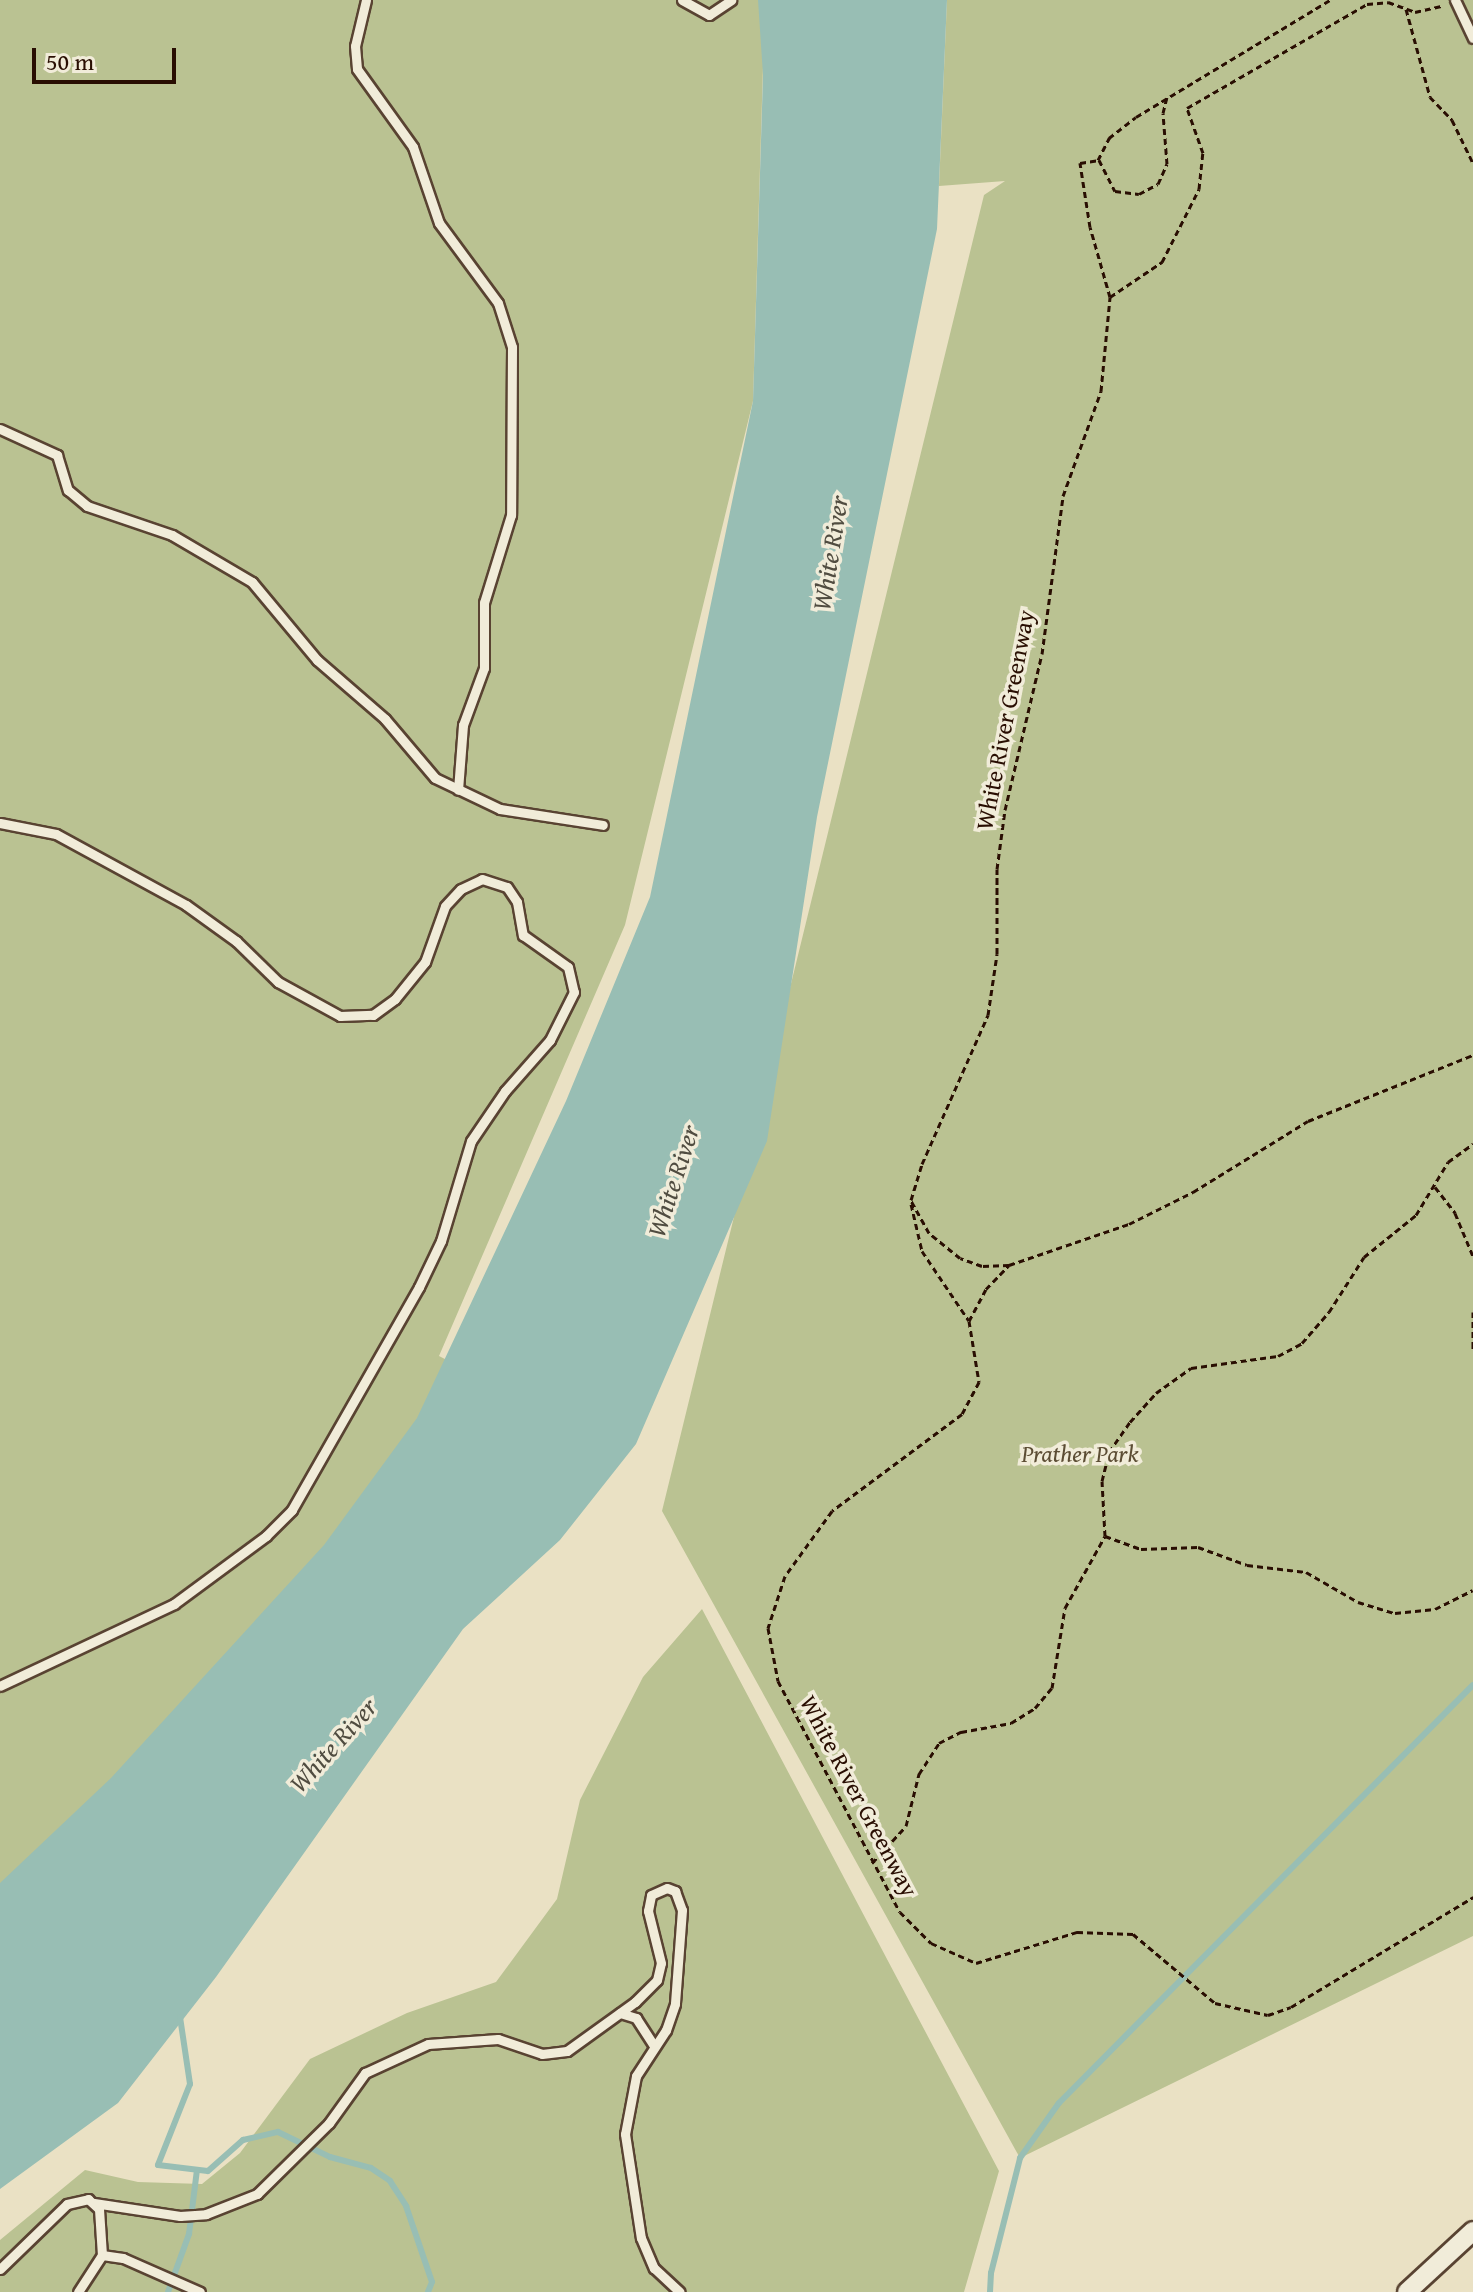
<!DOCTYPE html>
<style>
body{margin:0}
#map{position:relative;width:1473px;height:2292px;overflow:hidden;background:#eae1c4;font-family:"Gentium Book Plus",serif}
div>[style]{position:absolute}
.green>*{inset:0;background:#bac292}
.water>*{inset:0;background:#98beb4}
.stream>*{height:6px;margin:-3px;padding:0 3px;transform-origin:3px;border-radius:3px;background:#98beb4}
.path>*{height:3px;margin-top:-1.5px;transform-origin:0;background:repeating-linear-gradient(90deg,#290e02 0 6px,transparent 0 10px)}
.roads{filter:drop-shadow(2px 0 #594332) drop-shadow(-2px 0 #594332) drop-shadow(0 2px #594332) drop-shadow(0 -2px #594332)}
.lane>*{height:9px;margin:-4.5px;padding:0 4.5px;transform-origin:4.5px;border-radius:4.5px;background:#f1ecd9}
.street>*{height:18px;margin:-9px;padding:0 9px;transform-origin:9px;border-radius:9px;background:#f1ecd9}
span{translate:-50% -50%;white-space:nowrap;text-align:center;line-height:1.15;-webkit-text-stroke:7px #f1ecd9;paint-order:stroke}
.street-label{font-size:24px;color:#290e02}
.park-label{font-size:24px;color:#5c4d34;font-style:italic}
.water-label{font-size:26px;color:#504c40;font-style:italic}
.scale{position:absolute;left:32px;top:48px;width:144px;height:36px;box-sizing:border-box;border:4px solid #290e02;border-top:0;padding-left:10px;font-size:24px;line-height:28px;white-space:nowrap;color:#290e02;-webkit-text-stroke:6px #f1ecd9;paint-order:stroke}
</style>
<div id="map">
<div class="green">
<div style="clip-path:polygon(0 0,765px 0,753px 401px,625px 925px,439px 1356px,480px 1377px,0 2038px)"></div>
<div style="clip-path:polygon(947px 0,1473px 0,1473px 1936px,1020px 2158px,662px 1511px,984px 195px,1005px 181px,939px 186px)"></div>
<div style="clip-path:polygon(702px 1609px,999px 2171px,964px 2292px,0 2292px,0 2240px,85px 2170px,138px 2182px,202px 2184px,240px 2153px,310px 2059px,407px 2013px,496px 1982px,557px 1899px,580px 1800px,643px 1677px)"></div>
</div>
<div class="water">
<div style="clip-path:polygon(758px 0,947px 0,937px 229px,817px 817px,767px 1141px,636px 1444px,560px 1540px,463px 1629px,216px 1977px,118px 2103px,0 2189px,0 1883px,111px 1778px,324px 1545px,417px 1418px,566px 1101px,650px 897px,753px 401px,763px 75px)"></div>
</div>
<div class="stream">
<div style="left:180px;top:2017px;width:68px;rotate:81.5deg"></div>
<div style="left:190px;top:2084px;width:87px;rotate:111.6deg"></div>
<div style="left:158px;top:2165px;width:50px;rotate:6.8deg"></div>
<div style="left:208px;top:2171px;width:47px;rotate:-41.5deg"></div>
<div style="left:243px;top:2140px;width:36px;rotate:-13deg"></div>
<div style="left:278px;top:2132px;width:58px;rotate:25.7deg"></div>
<div style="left:330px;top:2157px;width:42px;rotate:15deg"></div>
<div style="left:371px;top:2168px;width:23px;rotate:34deg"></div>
<div style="left:390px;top:2181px;width:30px;rotate:57deg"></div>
<div style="left:406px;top:2206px;width:80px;rotate:71.1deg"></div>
<div style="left:432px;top:2282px;width:11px;rotate:112deg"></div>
<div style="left:168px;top:2292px;width:62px;rotate:-70.1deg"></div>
<div style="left:189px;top:2234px;width:64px;rotate:-82.9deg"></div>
<div style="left:990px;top:2292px;width:19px;rotate:-87deg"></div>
<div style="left:991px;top:2273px;width:119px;rotate:-75.8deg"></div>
<div style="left:1020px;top:2158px;width:67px;rotate:-54.7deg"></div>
<div style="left:1059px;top:2103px;width:588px;rotate:-45.28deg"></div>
</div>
<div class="path">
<div style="left:1406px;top:9px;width:91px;rotate:74.7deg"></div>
<div style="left:1430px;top:97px;width:32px;rotate:46deg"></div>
<div style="left:1452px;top:120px;width:48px;rotate:64deg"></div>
<div style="left:1099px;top:160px;width:35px;rotate:63deg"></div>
<div style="left:1115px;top:191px;width:24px;rotate:7deg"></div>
<div style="left:1139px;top:194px;width:21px;rotate:-28deg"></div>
<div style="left:1158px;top:184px;width:22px;rotate:-66deg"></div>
<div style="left:1167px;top:164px;width:51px;rotate:-94.5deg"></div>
<div style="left:1163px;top:113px;width:16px;rotate:-76deg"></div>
<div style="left:1110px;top:297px;width:63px;rotate:-33.9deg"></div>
<div style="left:1162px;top:262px;width:82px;rotate:-63.1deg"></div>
<div style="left:1199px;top:189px;width:36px;rotate:-84deg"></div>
<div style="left:1203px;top:153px;width:48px;rotate:-109.6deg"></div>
<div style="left:1187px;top:108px;width:208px;rotate:-30deg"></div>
<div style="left:1367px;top:4px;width:21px;rotate:-5deg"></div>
<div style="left:1388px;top:2px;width:29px;rotate:20deg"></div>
<div style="left:1415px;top:12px;width:28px;rotate:-13deg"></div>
<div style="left:1435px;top:1187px;width:33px;rotate:52deg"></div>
<div style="left:1455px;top:1213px;width:47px;rotate:67.3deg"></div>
<div style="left:911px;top:1204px;width:48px;rotate:76.8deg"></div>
<div style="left:922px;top:1251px;width:84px;rotate:56.1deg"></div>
<div style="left:969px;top:1321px;width:62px;rotate:80.7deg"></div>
<div style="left:979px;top:1382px;width:36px;rotate:118deg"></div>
<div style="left:962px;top:1414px;width:162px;rotate:143.3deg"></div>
<div style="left:832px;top:1511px;width:80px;rotate:125.9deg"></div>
<div style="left:785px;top:1576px;width:55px;rotate:108.1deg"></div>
<div style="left:768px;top:1628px;width:54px;rotate:79.3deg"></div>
<div style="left:778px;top:1681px;width:261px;rotate:62.2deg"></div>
<div style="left:900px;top:1912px;width:44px;rotate:45deg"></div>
<div style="left:931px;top:1943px;width:49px;rotate:24deg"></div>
<div style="left:976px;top:1963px;width:106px;rotate:-17.1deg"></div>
<div style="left:1077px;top:1932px;width:56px;rotate:2deg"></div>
<div style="left:1133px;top:1934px;width:107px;rotate:40.1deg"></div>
<div style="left:1215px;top:2003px;width:54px;rotate:12.8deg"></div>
<div style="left:1268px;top:2015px;width:24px;rotate:-19deg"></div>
<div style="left:1291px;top:2007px;width:213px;rotate:-31.1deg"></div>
<div style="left:1009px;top:1265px;width:27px;rotate:178deg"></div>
<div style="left:982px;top:1266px;width:23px;rotate:-160deg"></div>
<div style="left:960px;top:1258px;width:40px;rotate:-141deg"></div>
<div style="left:929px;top:1233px;width:38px;rotate:-119deg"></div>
<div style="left:911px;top:1200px;width:38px;rotate:-73deg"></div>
<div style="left:922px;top:1164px;width:163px;rotate:-66.1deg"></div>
<div style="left:988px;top:1015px;width:62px;rotate:-81.6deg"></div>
<div style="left:997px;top:954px;width:85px;rotate:-90deg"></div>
<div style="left:997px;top:869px;width:60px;rotate:-82.3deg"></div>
<div style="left:1005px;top:810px;width:160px;rotate:-76.7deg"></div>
<div style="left:1042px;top:654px;width:159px;rotate:-82.4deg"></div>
<div style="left:1063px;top:496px;width:112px;rotate:-70.1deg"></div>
<div style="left:1101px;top:391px;width:94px;rotate:-84.5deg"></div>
<div style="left:1110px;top:297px;width:73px;rotate:-105.9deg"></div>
<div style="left:1090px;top:227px;width:65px;rotate:-98.9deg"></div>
<div style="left:1080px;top:163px;width:18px;rotate:-9deg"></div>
<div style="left:1098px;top:160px;width:25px;rotate:-63deg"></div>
<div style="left:1109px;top:138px;width:34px;rotate:-38deg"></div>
<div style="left:1136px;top:117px;width:227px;rotate:-31.1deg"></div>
<div style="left:1473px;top:1312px;width:39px;rotate:90deg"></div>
<div style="left:969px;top:1321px;width:36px;rotate:-62deg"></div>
<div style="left:986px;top:1289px;width:33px;rotate:-46deg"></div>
<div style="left:1009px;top:1265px;width:127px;rotate:-18.9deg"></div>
<div style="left:1129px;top:1224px;width:72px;rotate:-26.6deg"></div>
<div style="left:1193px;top:1192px;width:135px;rotate:-31.7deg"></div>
<div style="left:1308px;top:1121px;width:178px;rotate:-21.8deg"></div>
<div style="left:1105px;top:1536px;width:38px;rotate:20deg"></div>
<div style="left:1141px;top:1549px;width:57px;rotate:-2deg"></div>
<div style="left:1198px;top:1547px;width:52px;rotate:20.2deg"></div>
<div style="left:1247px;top:1565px;width:59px;rotate:6.8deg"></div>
<div style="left:1306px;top:1572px;width:60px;rotate:30deg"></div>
<div style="left:1358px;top:1602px;width:39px;rotate:17deg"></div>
<div style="left:1395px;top:1613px;width:40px;rotate:-5.7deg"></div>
<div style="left:1435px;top:1609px;width:42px;rotate:-26.6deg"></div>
<div style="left:872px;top:1863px;width:50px;rotate:-47.4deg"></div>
<div style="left:906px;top:1826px;width:54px;rotate:-76deg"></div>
<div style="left:919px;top:1774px;width:37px;rotate:-57deg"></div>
<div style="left:939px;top:1743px;width:25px;rotate:-27deg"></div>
<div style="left:961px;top:1732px;width:51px;rotate:-10.2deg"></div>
<div style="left:1011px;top:1723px;width:28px;rotate:-32deg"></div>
<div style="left:1035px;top:1708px;width:26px;rotate:-50deg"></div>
<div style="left:1052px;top:1688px;width:81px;rotate:-80.8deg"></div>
<div style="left:1065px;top:1608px;width:82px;rotate:-60.9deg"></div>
<div style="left:1105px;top:1536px;width:55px;rotate:-93.1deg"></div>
<div style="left:1102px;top:1481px;width:30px;rotate:-76deg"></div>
<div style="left:1109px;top:1452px;width:37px;rotate:-55deg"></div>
<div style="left:1130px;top:1422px;width:39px;rotate:-48deg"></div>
<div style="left:1156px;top:1393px;width:43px;rotate:-35.5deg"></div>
<div style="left:1191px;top:1368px;width:88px;rotate:-7.9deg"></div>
<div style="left:1278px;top:1356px;width:27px;rotate:-28deg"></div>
<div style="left:1302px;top:1343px;width:41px;rotate:-48.9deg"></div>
<div style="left:1329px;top:1312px;width:65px;rotate:-57.5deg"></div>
<div style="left:1364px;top:1257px;width:67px;rotate:-38.9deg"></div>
<div style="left:1416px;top:1215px;width:62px;rotate:-58.9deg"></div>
<div style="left:1448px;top:1162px;width:31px;rotate:-36deg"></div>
</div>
<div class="roads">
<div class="lane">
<div style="left:366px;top:0;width:47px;rotate:103.4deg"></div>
<div style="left:355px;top:46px;width:23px;rotate:85deg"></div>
<div style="left:357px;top:69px;width:96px;rotate:54.3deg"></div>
<div style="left:413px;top:147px;width:80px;rotate:71.1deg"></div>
<div style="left:439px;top:223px;width:99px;rotate:53.6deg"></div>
<div style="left:498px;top:303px;width:46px;rotate:72.3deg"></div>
<div style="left:512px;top:347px;width:168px;rotate:90.3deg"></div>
<div style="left:511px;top:515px;width:92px;rotate:107.1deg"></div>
<div style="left:484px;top:603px;width:65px;rotate:90deg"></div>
<div style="left:484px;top:668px;width:61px;rotate:110.2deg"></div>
<div style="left:463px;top:725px;width:65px;rotate:94.4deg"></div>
<div style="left:682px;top:0;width:31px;rotate:29deg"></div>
<div style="left:709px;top:15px;width:27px;rotate:-34deg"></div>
<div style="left:1455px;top:0;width:42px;rotate:64.7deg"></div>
<div style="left:0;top:429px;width:63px;rotate:24.5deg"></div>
<div style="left:57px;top:455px;width:37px;rotate:73deg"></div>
<div style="left:68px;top:490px;width:25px;rotate:40deg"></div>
<div style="left:87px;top:506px;width:90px;rotate:18.8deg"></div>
<div style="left:172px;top:535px;width:93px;rotate:30.4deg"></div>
<div style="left:252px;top:582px;width:102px;rotate:50.2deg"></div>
<div style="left:317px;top:660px;width:90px;rotate:40.9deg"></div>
<div style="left:385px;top:719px;width:77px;rotate:49.7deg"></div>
<div style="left:435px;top:778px;width:72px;rotate:25.5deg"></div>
<div style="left:500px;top:809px;width:104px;rotate:8.8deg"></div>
<div style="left:0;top:823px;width:57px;rotate:11.1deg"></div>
<div style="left:56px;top:834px;width:148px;rotate:28.6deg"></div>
<div style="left:186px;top:905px;width:62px;rotate:35.8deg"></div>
<div style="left:236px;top:941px;width:59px;rotate:44.3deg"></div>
<div style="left:278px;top:982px;width:71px;rotate:28.7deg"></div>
<div style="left:340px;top:1016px;width:33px;rotate:-2deg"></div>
<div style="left:373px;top:1015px;width:27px;rotate:-36deg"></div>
<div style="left:395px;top:999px;width:48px;rotate:-51deg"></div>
<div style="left:425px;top:962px;width:59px;rotate:-70.3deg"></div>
<div style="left:445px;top:906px;width:23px;rotate:-47deg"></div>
<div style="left:461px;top:889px;width:23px;rotate:-25deg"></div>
<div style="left:482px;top:879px;width:26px;rotate:18deg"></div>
<div style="left:507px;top:887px;width:18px;rotate:56deg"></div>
<div style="left:517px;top:902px;width:34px;rotate:80deg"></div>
<div style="left:523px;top:935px;width:55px;rotate:35.4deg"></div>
<div style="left:568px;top:967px;width:26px;rotate:77deg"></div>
<div style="left:574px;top:992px;width:54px;rotate:116.6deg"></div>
<div style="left:550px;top:1040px;width:68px;rotate:131.4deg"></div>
<div style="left:505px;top:1091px;width:60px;rotate:124.2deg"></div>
<div style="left:471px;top:1141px;width:104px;rotate:106.7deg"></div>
<div style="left:441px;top:1241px;width:51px;rotate:115.6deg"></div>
<div style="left:419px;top:1287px;width:257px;rotate:119.7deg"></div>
<div style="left:292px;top:1510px;width:37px;rotate:135deg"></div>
<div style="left:266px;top:1536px;width:114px;rotate:143.5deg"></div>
<div style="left:174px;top:1604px;width:192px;rotate:154.8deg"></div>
<div style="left:620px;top:2013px;width:17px;rotate:17deg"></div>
<div style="left:636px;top:2018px;width:33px;rotate:57deg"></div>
<div style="left:94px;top:2203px;width:87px;rotate:8.6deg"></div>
<div style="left:180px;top:2216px;width:26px;rotate:-4deg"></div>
<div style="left:206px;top:2214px;width:55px;rotate:-21.4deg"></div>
<div style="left:257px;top:2194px;width:101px;rotate:-44.6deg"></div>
<div style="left:329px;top:2123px;width:62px;rotate:-54.2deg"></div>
<div style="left:365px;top:2073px;width:69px;rotate:-24.7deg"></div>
<div style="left:428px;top:2044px;width:70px;rotate:-4.1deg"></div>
<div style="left:498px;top:2039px;width:46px;rotate:18.8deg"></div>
<div style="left:542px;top:2054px;width:25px;rotate:-7deg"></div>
<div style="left:567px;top:2051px;width:84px;rotate:-35.8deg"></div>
<div style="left:635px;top:2002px;width:31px;rotate:-45deg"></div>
<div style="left:657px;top:1980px;width:17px;rotate:-77deg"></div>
<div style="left:661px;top:1963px;width:54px;rotate:-104deg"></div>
<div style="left:648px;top:1911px;width:16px;rotate:-79deg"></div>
<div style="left:651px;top:1895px;width:17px;rotate:-24deg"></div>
<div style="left:667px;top:1888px;width:9px;rotate:21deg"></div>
<div style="left:675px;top:1891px;width:20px;rotate:70deg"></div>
<div style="left:682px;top:1910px;width:94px;rotate:94.3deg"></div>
<div style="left:675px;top:2004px;width:28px;rotate:109deg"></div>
<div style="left:666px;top:2030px;width:55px;rotate:123.1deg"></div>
<div style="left:636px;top:2076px;width:59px;rotate:100.7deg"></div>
<div style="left:625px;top:2134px;width:105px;rotate:81.3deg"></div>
<div style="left:641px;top:2238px;width:33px;rotate:67deg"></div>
<div style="left:654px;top:2268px;width:35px;rotate:43deg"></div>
<div style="left:102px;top:2255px;width:21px;rotate:8deg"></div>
<div style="left:123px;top:2258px;width:84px;rotate:23.8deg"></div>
<div style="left:0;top:2269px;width:93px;rotate:-44.1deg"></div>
<div style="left:67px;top:2204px;width:22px;rotate:-13deg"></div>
<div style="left:88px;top:2199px;width:15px;rotate:42deg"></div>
<div style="left:99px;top:2209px;width:46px;rotate:86.3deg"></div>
<div style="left:102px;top:2255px;width:44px;rotate:123deg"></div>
</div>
<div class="street">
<div style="left:1407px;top:2292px;width:90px;rotate:-42.7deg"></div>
</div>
</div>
<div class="street-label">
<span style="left:1005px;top:720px;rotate:-79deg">White River Greenway</span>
<span style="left:859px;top:1796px;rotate:62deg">White River Greenway</span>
</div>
<div class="park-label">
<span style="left:1080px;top:1454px">Prather Park</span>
</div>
<div class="water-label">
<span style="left:830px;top:553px;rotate:-81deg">White River</span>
<span style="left:673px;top:1181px;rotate:-72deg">White River</span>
<span style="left:333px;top:1745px;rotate:-48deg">White River</span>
</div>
<div class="scale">50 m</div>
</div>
